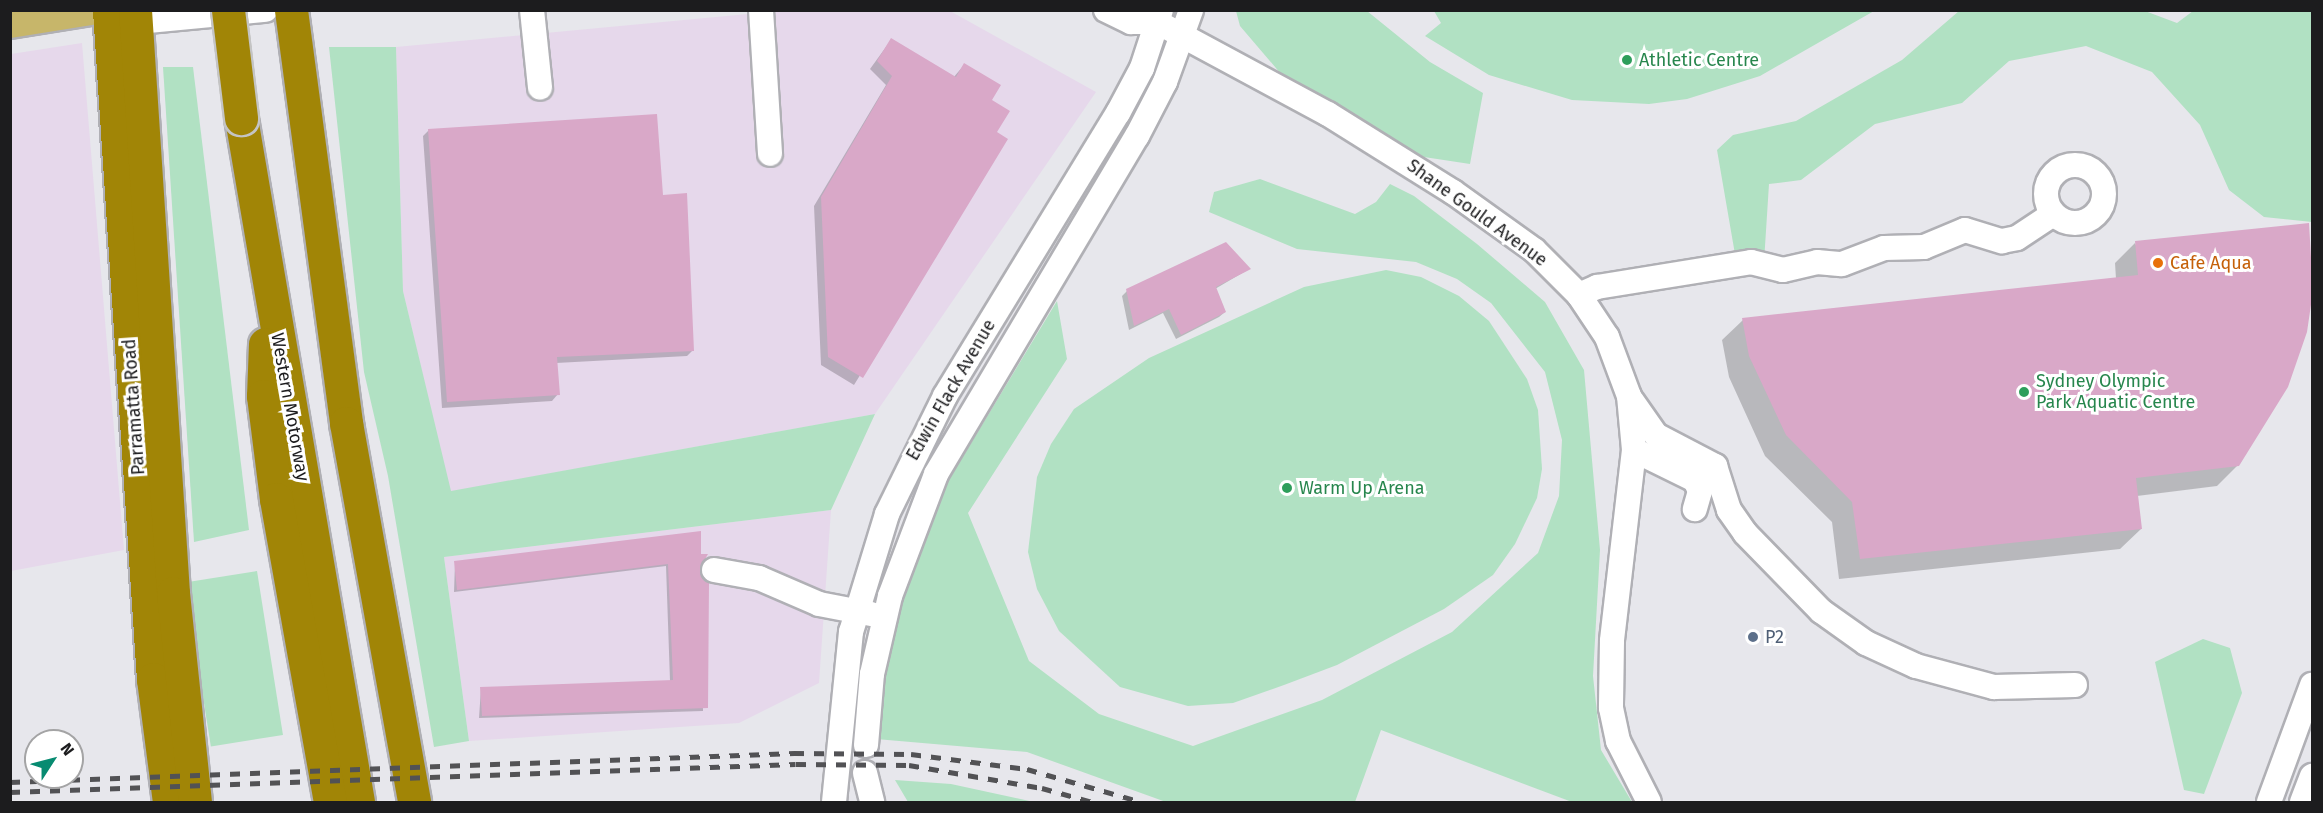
<!DOCTYPE html>
<style>
body{margin:0}
#map{position:relative;width:2323px;height:813px;overflow:hidden;background:#e7e7ec;font-family:"Fira Sans",sans-serif}
div>[style]{position:absolute}
.industrial>*{inset:0;background:#e6d8eb}
.green>*{inset:0;background:#b1e1c3;transform-origin:0 0}
.shadow>*{inset:0;background:#0003}
.building>*{inset:0;background:#d9a8c8}
.roads{filter:drop-shadow(2px 0 #b0b0b5) drop-shadow(-2px 0 #b0b0b5) drop-shadow(0 2px #b0b0b5) drop-shadow(0 -2px #b0b0b5)}
.minor>*{height:24px;margin:-12px;padding:0 12px;transform-origin:12px;border-radius:12px;background:#fff}
.minor>.ring{margin:-12px;padding:0;box-sizing:content-box;background:none;border:24px solid #fff;border-radius:50%}
.major>*{height:30px;margin:-15px;padding:0 15px;transform-origin:15px;border-radius:15px;background:#c7b66a}
.highway>*{height:33px;margin:-16.5px;padding:0 16.5px;transform-origin:16.5px;border-radius:16.5px;background:#a18506}
.rail>*{height:4.5px;margin-top:-2.25px;transform-origin:0;background:repeating-linear-gradient(90deg,#525255 0 10px,transparent 0 20px)}
.bridges{filter:drop-shadow(2px 0 #c4c4c4) drop-shadow(-2px 0 #c4c4c4) drop-shadow(0 2px #c4c4c4) drop-shadow(0 -2px #c4c4c4)}
.highway-bridge>*{height:33px;margin:-16.5px;padding:0 16.5px;transform-origin:16.5px;border-radius:16.5px;background:#a18506}
.dots>*{width:16px;height:16px;translate:-50% -50%;box-sizing:border-box;border:3px solid #fff;border-radius:50%}
span{translate:-50% -50%;white-space:nowrap;text-align:center;line-height:1.15;-webkit-text-stroke:6px #fff;paint-order:stroke}
.leisure-label{font-size:18px;color:#27864d}
.left{translate:0 -50%;text-align:left}
.street-label{font-size:18px;color:#1c1c1e}
.food-label{font-size:18px;color:#c56008}
.service-label{font-size:18px;color:#4e5e75}
.frame{position:absolute;inset:0;border:12px solid #1c1c1e;pointer-events:none}
.north{position:absolute;left:24px;top:729px;width:60px;height:60px;box-sizing:border-box;background:#fff;border:2px solid #a4a4a5;border-radius:50%;rotate:54deg;font-size:16px;font-weight:700;line-height:24px;text-align:center;color:#1c1c1e}
.north::after{content:'';display:block;margin:auto;width:21px;height:27px;background:#078b71;clip-path:polygon(50% 0,100% 100%,50% 72%,0 100%)}
</style>
<div id="map">
<div class="industrial">
<div style="clip-path:polygon(780px 11px,950px 11px,1096px 92px,875px 414px,450px 492px,403px 291px,396px 47px)"></div>
<div style="clip-path:polygon(82px 43px,124px 550px,11px 571px,11px 54px)"></div>
<div style="clip-path:polygon(831px 510px,819px 683px,739px 723px,469px 741px,444px 557px)"></div>
</div>
<div class="green">
<div style="clip-path:polygon(1236px 11px,1367px 11px,1430px 62px,1483px 93px,1470px 164px,1424px 157px,1281px 74px,1240px 26px)"></div>
<div style="clip-path:polygon(1434px 11px,1874px 11px,1760px 76px,1687px 99px,1649px 104px,1572px 100px,1489px 75px,1425px 36px,1441px 23px)"></div>
<div style="clip-path:polygon(1959px 11px,2145px 11px,2177px 23px,2193px 11px,2312px 11px,2312px 222px,2264px 217px,2229px 190px,2200px 125px,2152px 72px,2086px 46px,2009px 61px,1962px 103px,1875px 124px,1801px 180px,1769px 184px,1764px 262px,1736px 260px,1717px 150px,1733px 135px,1796px 121px,1902px 60px)"></div>
<div style="clip-path:polygon(329px 47px,396px 47px,403px 291px,451px 491px,875px 414px,831px 510px,444px 557px,469px 741px,434px 747px,388px 476px,364px 372px)"></div>
<div style="clip-path:polygon(163px 67px,193px 67px,249px 530px,194px 542px)"></div>
<div style="clip-path:polygon(1260px 179px,1355px 214px,1376px 202px,1390px 184px,1414px 196px,1477px 244px,1545px 302px,1584px 370px,1600px 550px,1593px 676px,1601px 750px,1632px 802px,1572px 802px,1381px 730px,1355px 802px,1166px 802px,1027px 752px,876px 739px,887px 652px,930px 511px,1057px 301px,1067px 359px,968px 513px,1029px 661px,1099px 714px,1193px 746px,1322px 700px,1452px 632px,1538px 553px,1559px 496px,1562px 440px,1545px 372px,1491px 303px,1457px 279px,1416px 262px,1297px 249px,1209px 212px,1214px 192px)"></div>
<div style="clip-path:polygon(1386px 270px,1421px 277px,1459px 296px,1489px 321px,1527px 379px,1538px 410px,1542px 469px,1537px 498px,1515px 544px,1493px 575px,1444px 609px,1337px 665px,1284px 685px,1233px 703px,1188px 706px,1120px 687px,1059px 631px,1037px 589px,1028px 552px,1037px 477px,1051px 444px,1074px 409px,1149px 358px,1304px 287px)"></div>
<div style="left:257px;top:571px;width:166px;height:73px;rotate:81deg"></div>
<div style="clip-path:polygon(2203px 639px,2230px 648px,2242px 693px,2204px 794px,2184px 790px,2155px 662px)"></div>
<div style="clip-path:polygon(895px 780px,951px 784px,1034px 802px,908px 802px)"></div>
</div>
<div class="shadow">
<div style="clip-path:polygon(891px 40px,953px 78px,964px 65px,990px 101px,995px 133px,1006px 139px,854px 385px,821px 365px,814px 206px,886px 85px,870px 69px)"></div>
<div style="clip-path:polygon(429px 130px,693px 350px,687px 356px,556px 363px,558px 394px,552px 401px,442px 408px,423px 136px)"></div>
<div style="clip-path:polygon(2135px 243px,2238px 465px,2217px 486px,2137px 496px,2141px 529px,2120px 549px,1839px 579px,1832px 522px,1765px 456px,1729px 377px,1722px 340px,1743px 320px,2116px 279px,2115px 263px)"></div>
<div style="clip-path:polygon(1249px 269px,1215px 289px,1225px 312px,1219px 317px,1176px 339px,1163px 313px,1129px 330px,1122px 296px,1127px 291px)"></div>
<div style="clip-path:polygon(700px 533px,703px 711px,479px 718px,481px 688px,670px 681px,666px 566px,454px 592px,455px 563px)"></div>
</div>
<div class="building">
<div style="clip-path:polygon(891px 38px,956px 77px,964px 63px,1001px 85px,992px 100px,1010px 111px,997px 132px,1008px 139px,863px 378px,828px 357px,821px 197px,892px 76px,877px 61px)"></div>
<div style="clip-path:polygon(657px 114px,663px 195px,687px 193px,694px 351px,557px 357px,560px 395px,447px 402px,428px 129px)"></div>
<div style="clip-path:polygon(2309px 223px,2313px 291px,2307px 332px,2288px 387px,2239px 466px,2136px 478px,2142px 529px,1860px 559px,1852px 502px,1786px 435px,1749px 356px,1742px 318px,2138px 275px,2135px 241px)"></div>
<div style="clip-path:polygon(1226px 242px,1251px 269px,1216px 287px,1226px 312px,1181px 335px,1169px 309px,1134px 326px,1126px 289px)"></div>
<div style="clip-path:polygon(701px 531px,701px 554px,708px 554px,700px 568px,709px 583px,708px 708px,482px 716px,480px 687px,673px 680px,668px 564px,457px 590px,454px 561px)"></div>
</div>
<div class="roads">
<div class="minor">
<div style="left:532px;top:10px;width:78px;rotate:84.1deg"></div>
<div style="left:761px;top:10px;width:144px;rotate:86.4deg"></div>
<div style="left:1106px;top:10px;width:28px;rotate:26deg"></div>
<div style="left:1131px;top:22px;width:26px"></div>
<div style="left:1146px;top:10px;width:16px;rotate:47deg"></div>
<div style="left:1157px;top:22px;width:194px;rotate:28.3deg"></div>
<div style="left:1328px;top:114px;width:147px;rotate:32deg"></div>
<div style="left:1453px;top:192px;width:100px;rotate:35.6deg"></div>
<div style="left:1534px;top:250px;width:64px;rotate:45deg"></div>
<div style="left:1579px;top:295px;width:50px;rotate:56.3deg"></div>
<div style="left:1607px;top:337px;width:63px;rotate:69.6deg"></div>
<div style="left:1629px;top:396px;width:54px;rotate:84.7deg"></div>
<div style="left:1634px;top:450px;width:192px;rotate:96.6deg"></div>
<div style="left:1612px;top:641px;width:67px;rotate:90.9deg"></div>
<div style="left:1611px;top:708px;width:34px;rotate:78deg"></div>
<div style="left:1618px;top:741px;width:68px;rotate:63.1deg"></div>
<div style="left:135px;top:16px;width:14px;rotate:21deg"></div>
<div style="left:148px;top:21px;width:118px;rotate:-5.4deg"></div>
<div class="ring" style="left:2046px;top:165px;width:34px;height:34px"></div>
<div style="left:1579px;top:295px;width:20px;rotate:-24deg"></div>
<div style="left:1597px;top:287px;width:156px;rotate:-9.2deg"></div>
<div style="left:1751px;top:262px;width:33px;rotate:14deg"></div>
<div style="left:1783px;top:270px;width:35px;rotate:-13deg"></div>
<div style="left:1817px;top:262px;width:25px;rotate:5deg"></div>
<div style="left:1842px;top:264px;width:45px;rotate:-20.9deg"></div>
<div style="left:1884px;top:248px;width:40px;rotate:-1.4deg"></div>
<div style="left:1924px;top:247px;width:44px;rotate:-22.5deg"></div>
<div style="left:1965px;top:230px;width:39px;rotate:17deg"></div>
<div style="left:2002px;top:241px;width:15px;rotate:-11deg"></div>
<div style="left:2017px;top:238px;width:43px;rotate:-33.7deg"></div>
<div style="left:1632px;top:401px;width:42px;rotate:54.8deg"></div>
<div style="left:1656px;top:435px;width:67px;rotate:27.7deg"></div>
<div style="left:1715px;top:466px;width:46px;rotate:72.3deg"></div>
<div style="left:1729px;top:510px;width:28px;rotate:55deg"></div>
<div style="left:1745px;top:533px;width:109px;rotate:45.7deg"></div>
<div style="left:1821px;top:611px;width:55px;rotate:35.4deg"></div>
<div style="left:1866px;top:643px;width:55px;rotate:24.7deg"></div>
<div style="left:1916px;top:666px;width:81px;rotate:15.1deg"></div>
<div style="left:1994px;top:687px;width:81px;rotate:-1.4deg"></div>
<div style="left:1634px;top:450px;width:68px;rotate:26.2deg"></div>
<div style="left:1695px;top:480px;width:12px;rotate:66deg"></div>
<div style="left:1700px;top:491px;width:19px;rotate:106deg"></div>
<div style="left:714px;top:570px;width:46px;rotate:10.1deg"></div>
<div style="left:759px;top:578px;width:65px;rotate:23.4deg"></div>
<div style="left:819px;top:604px;width:53px;rotate:10.9deg"></div>
<div style="left:866px;top:745px;width:71px;rotate:-85.2deg"></div>
<div style="left:872px;top:674px;width:80px;rotate:-77deg"></div>
<div style="left:890px;top:596px;width:130px;rotate:-69.3deg"></div>
<div style="left:936px;top:474px;width:393px;rotate:-59.3deg"></div>
<div style="left:1137px;top:136px;width:61px;rotate:-62.6deg"></div>
<div style="left:1165px;top:82px;width:77px;rotate:-70.1deg"></div>
<div style="left:865px;top:773px;width:30px;rotate:76deg"></div>
<div style="left:834px;top:802px;width:171px;rotate:-84.3deg"></div>
<div style="left:851px;top:632px;width:123px;rotate:-73deg"></div>
<div style="left:887px;top:514px;width:131px;rotate:-63.8deg"></div>
<div style="left:945px;top:396px;width:332px;rotate:-58.6deg"></div>
<div style="left:1118px;top:113px;width:51px;rotate:-61.9deg"></div>
<div style="left:1142px;top:68px;width:61px;rotate:-71.9deg"></div>
<div style="left:2269px;top:802px;width:125px;rotate:-69.8deg"></div>
<div style="left:2302px;top:802px;width:28px;rotate:-69deg"></div>
</div>
<div class="major">
<div style="left:10px;top:23px;width:82px;rotate:-9.1deg"></div>
</div>
<div class="highway">
<div style="left:109px;top:10px;width:670px;rotate:86.24deg"></div>
<div style="left:153px;top:679px;width:124px;rotate:82.6deg"></div>
<div style="left:135px;top:10px;width:584px;rotate:86.27deg"></div>
<div style="left:173px;top:593px;width:210px;rotate:84deg"></div>
<div style="left:291px;top:10px;width:417px;rotate:82.4deg"></div>
<div style="left:346px;top:423px;width:385px;rotate:79.8deg"></div>
<div style="left:241px;top:118px;width:694px;rotate:80.29deg"></div>
<div style="left:265px;top:344px;width:52px;rotate:92.2deg"></div>
<div style="left:263px;top:396px;width:104px;rotate:82.8deg"></div>
<div style="left:276px;top:499px;width:308px;rotate:79.9deg"></div>
</div>
</div>
<div class="rail">
<div style="left:10px;top:782px;width:785px;rotate:-2.12deg"></div>
<div style="left:794px;top:753px;width:117px;rotate:0.5deg"></div>
<div style="left:911px;top:754px;width:117px;rotate:7.4deg"></div>
<div style="left:1027px;top:769px;width:120px;rotate:16deg"></div>
<div style="left:10px;top:792px;width:786px;rotate:-2.04deg"></div>
<div style="left:796px;top:764px;width:113px;rotate:0.5deg"></div>
<div style="left:909px;top:765px;width:135px;rotate:9.8deg"></div>
<div style="left:1042px;top:788px;width:53px;rotate:15.4deg"></div>
</div>
<div class="bridges">
<div class="highway-bridge">
<div style="left:228px;top:10px;width:109px;rotate:83.1deg"></div>
</div>
</div>
<div class="dots">
<div style="left:1627px;top:60px;background:#2e9e5b"></div>
<div style="left:2158px;top:263px;background:#e8710a"></div>
<div style="left:2024px;top:392px;background:#2e9e5b"></div>
<div style="left:1287px;top:488px;background:#2e9e5b"></div>
<div style="left:1753px;top:637px;background:#5c6f8a"></div>
</div>
<div class="leisure-label">
<span class="left" style="left:1639px;top:60px">Athletic Centre</span>
<span class="left" style="left:2036px;top:392px">Sydney Olympic<br>Park Aquatic Centre</span>
<span class="left" style="left:1299px;top:488px">Warm Up Arena</span>
</div>
<div class="street-label">
<span style="left:1477px;top:213px;rotate:36deg">Shane Gould Avenue</span>
<span style="left:951px;top:390px;rotate:-60deg">Edwin Flack Avenue</span>
<span style="left:134px;top:407px;rotate:-94deg">Parramatta Road</span>
<span style="left:290px;top:407px;rotate:80deg">Western Motorway</span>
</div>
<div class="food-label">
<span class="left" style="left:2170px;top:263px">Cafe Aqua</span>
</div>
<div class="service-label">
<span class="left" style="left:1765px;top:637px">P2</span>
</div>
<div class="frame"></div>
<div class="north">N</div>
</div>
